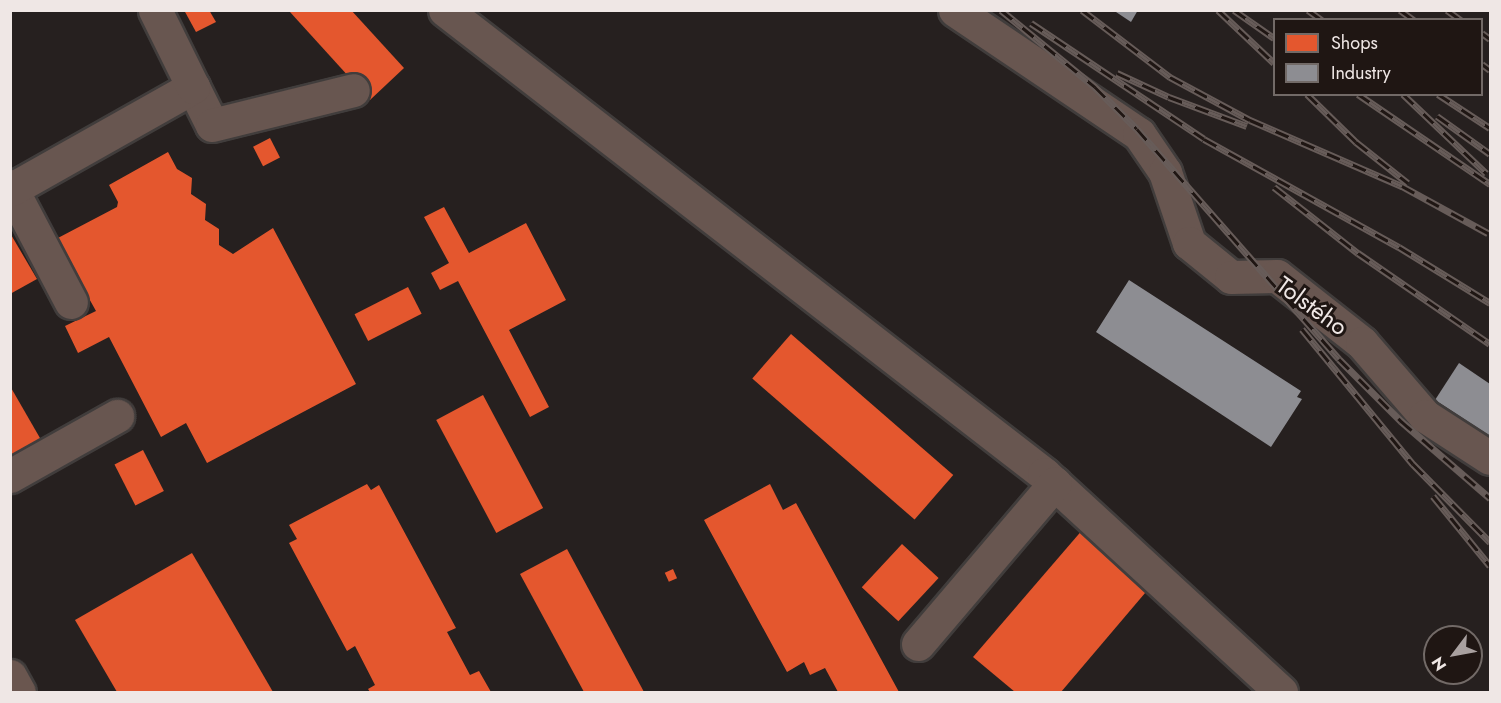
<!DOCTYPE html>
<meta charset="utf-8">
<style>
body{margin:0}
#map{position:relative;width:1501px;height:703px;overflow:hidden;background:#26201f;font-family:Jost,sans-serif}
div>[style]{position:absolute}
.shops>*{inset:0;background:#e4572e;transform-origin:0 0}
.industry>*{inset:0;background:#8d8d92}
.roads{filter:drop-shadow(2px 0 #413d3c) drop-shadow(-2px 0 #413d3c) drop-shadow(0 2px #413d3c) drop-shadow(0 -2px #413d3c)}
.minor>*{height:33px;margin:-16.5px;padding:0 16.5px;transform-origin:16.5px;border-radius:16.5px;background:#685650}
.major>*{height:33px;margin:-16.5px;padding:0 16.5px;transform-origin:16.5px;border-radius:16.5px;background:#6a564f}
.rail>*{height:7px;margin-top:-3.5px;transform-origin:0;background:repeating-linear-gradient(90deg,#1f1613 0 14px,#675c59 0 28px);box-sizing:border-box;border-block:2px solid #675c59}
span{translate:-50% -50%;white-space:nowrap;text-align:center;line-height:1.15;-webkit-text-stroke:6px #1f1613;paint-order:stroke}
.street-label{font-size:24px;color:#efe7e5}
.frame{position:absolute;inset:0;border:12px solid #efe7e5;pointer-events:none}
.legend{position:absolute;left:1273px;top:18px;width:210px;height:78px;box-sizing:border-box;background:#1f1613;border:2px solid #726a67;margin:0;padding:8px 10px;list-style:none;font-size:18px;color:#efe7e5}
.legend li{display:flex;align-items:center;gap:12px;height:30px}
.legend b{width:30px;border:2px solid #726a67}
.north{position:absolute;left:1423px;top:625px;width:60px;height:60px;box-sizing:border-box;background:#1f1613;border:2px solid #726a67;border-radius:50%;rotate:238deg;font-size:16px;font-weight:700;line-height:24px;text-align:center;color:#efe7e5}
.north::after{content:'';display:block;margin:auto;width:21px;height:27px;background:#a9a1a0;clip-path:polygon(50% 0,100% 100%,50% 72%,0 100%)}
</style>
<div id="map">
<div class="shops">
<div style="clip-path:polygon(184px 10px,209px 10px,216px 22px,196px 32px)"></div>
<div style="clip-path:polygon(292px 10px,351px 10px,404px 68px,370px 100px,290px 12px)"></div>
<div style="left:270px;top:138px;width:22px;height:19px;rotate:63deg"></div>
<div style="clip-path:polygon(168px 152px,177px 169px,192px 178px,191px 194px,206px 204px,205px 220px,219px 229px,219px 245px,233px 254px,273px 228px,356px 384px,207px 463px,186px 423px,161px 437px,109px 337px,78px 353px,65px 326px,96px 311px,56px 239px,117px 207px,118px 202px,109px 185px)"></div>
<div style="clip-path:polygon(444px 207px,469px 253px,526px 223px,566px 300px,509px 330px,549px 407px,530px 417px,458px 281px,440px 290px,431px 273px,449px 263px,424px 217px)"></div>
<div style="clip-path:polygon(10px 233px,37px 279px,10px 294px)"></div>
<div style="left:408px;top:287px;width:30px;height:60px;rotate:63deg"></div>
<div style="left:791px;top:334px;width:215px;height:59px;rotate:41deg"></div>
<div style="clip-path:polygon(10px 386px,44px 445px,16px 461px,10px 451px)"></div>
<div style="left:483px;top:395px;width:128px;height:53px;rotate:62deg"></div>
<div style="left:143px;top:450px;width:46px;height:32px;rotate:63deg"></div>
<div style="clip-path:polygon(367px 484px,371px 490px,379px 485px,456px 628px,447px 632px,470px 675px,479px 671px,491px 692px,370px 692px,368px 689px,375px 685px,355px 646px,347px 651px,289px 543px,297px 539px,289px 525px)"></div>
<div style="clip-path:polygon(770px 484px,783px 510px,796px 503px,899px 692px,838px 692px,825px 668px,810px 675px,804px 662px,787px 672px,704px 520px)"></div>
<div style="clip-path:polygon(1084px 528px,1151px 586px,1061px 692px,1015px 692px,973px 657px)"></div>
<div style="left:902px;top:544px;width:50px;height:59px;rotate:43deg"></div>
<div style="clip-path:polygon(567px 549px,644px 692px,584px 692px,520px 574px)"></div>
<div style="clip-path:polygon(192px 553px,222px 604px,273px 692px,117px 692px,75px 620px)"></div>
<div style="left:673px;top:569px;width:10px;height:9px;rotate:66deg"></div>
</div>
<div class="industry">
<div style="clip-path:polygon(1113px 10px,1138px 10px,1131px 22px)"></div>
<div style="clip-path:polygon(1129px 280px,1301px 391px,1297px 397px,1302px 399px,1271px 447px,1096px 332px)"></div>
<div style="clip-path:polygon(1459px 363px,1490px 384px,1490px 436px,1435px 400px)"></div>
</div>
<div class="roads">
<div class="minor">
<div style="left:445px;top:10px;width:758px;rotate:37.76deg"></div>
<div style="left:1044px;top:474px;width:322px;rotate:42.6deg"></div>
<div style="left:955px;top:10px;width:222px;rotate:34deg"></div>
<div style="left:1139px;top:134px;width:46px;rotate:55.6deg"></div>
<div style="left:1165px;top:172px;width:75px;rotate:71.3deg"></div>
<div style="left:1189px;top:243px;width:54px;rotate:39deg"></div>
<div style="left:1231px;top:277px;width:46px;rotate:-1.2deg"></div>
<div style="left:1277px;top:276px;width:108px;rotate:38.2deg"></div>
<div style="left:1362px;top:343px;width:96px;rotate:49.2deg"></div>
<div style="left:1425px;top:416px;width:77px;rotate:32.9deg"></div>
<div style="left:193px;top:87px;width:42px;rotate:63.4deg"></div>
<div style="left:212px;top:125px;width:145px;rotate:-13.9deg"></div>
<div style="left:10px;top:186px;width:131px;rotate:62.3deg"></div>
<div style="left:12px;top:189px;width:208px;rotate:-29.4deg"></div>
<div style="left:193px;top:87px;width:86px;rotate:-116.3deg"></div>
<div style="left:10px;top:476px;width:123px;rotate:-29.3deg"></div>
<div style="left:918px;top:644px;width:211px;rotate:-49.6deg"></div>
</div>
<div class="major">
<div style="left:10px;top:676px;width:18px;rotate:61deg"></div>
</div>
</div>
<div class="rail">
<div style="left:1001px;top:10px;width:122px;rotate:39.3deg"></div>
<div style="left:1095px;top:87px;width:59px;rotate:45deg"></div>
<div style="left:1137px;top:129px;width:306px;rotate:48.7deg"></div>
<div style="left:1339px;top:359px;width:88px;rotate:45deg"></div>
<div style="left:1401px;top:421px;width:118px;rotate:40.9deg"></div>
<div style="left:1082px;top:10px;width:111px;rotate:37.3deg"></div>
<div style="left:1170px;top:77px;width:91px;rotate:28.3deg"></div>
<div style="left:1250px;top:120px;width:166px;rotate:23.5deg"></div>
<div style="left:1402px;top:186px;width:98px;rotate:28.7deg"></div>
<div style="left:1218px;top:10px;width:77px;rotate:43.4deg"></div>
<div style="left:1234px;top:10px;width:49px;rotate:35deg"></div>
<div style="left:1308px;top:10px;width:17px;rotate:36deg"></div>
<div style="left:1400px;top:10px;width:17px;rotate:36deg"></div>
<div style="left:1447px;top:10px;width:17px;rotate:36deg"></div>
<div style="left:1031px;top:23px;width:208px;rotate:33.8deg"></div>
<div style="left:1204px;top:139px;width:223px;rotate:29deg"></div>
<div style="left:1399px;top:247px;width:107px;rotate:31.6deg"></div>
<div style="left:1482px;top:33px;width:10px;rotate:37deg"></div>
<div style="left:1482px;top:64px;width:10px;rotate:37deg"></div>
<div style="left:1117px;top:73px;width:57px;rotate:24.8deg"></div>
<div style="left:1169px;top:97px;width:83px;rotate:20.4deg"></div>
<div style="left:1307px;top:94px;width:69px;rotate:44.4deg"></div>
<div style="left:1356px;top:142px;width:66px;rotate:38.3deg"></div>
<div style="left:1358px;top:94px;width:160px;rotate:34.3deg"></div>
<div style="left:1403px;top:94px;width:115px;rotate:43.6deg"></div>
<div style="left:1438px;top:94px;width:62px;rotate:33.2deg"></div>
<div style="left:1437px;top:116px;width:65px;rotate:35.6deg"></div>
<div style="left:1274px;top:187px;width:107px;rotate:38.2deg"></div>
<div style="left:1358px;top:253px;width:160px;rotate:34.6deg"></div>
<div style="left:1302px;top:329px;width:175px;rotate:50.6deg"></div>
<div style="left:1413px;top:464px;width:110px;rotate:45.4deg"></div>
<div style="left:1433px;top:496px;width:90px;rotate:50.8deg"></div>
</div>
<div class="street-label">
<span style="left:1312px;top:306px;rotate:36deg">Tolstého</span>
</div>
<div class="frame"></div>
<ul class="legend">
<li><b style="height:16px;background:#e4572e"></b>Shops</li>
<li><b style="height:16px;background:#8d8d92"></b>Industry</li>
</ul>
<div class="north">N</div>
</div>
